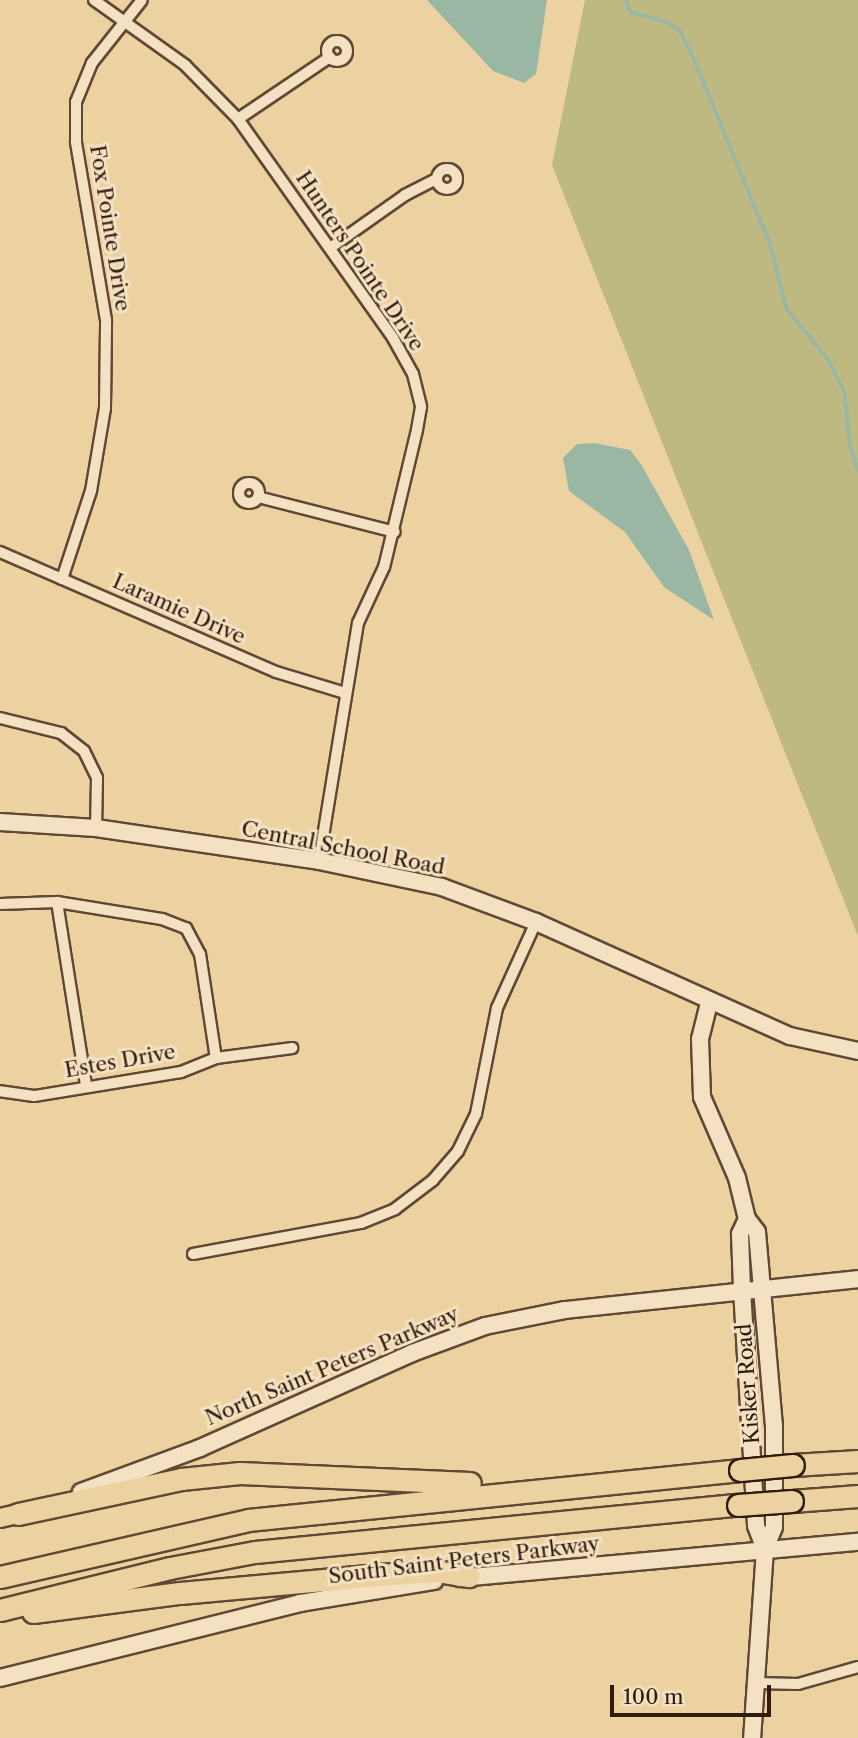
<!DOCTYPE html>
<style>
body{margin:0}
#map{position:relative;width:858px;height:1738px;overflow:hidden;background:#ecd1a1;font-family:"Libre Caslon Text",serif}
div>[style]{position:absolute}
.green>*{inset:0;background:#beb980}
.water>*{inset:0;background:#99b7a2}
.stream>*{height:3.5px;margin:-1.75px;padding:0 1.75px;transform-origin:1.75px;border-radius:1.75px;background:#99b7a2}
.roads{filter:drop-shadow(2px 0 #604834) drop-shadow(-2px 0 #604834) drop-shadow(0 2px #604834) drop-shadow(0 -2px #604834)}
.minor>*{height:10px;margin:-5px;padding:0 5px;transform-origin:5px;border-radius:5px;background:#f3e1c2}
.minor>.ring{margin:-5px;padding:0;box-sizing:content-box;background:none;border:10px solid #f3e1c2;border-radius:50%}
.secondary>*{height:16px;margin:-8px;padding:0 8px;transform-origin:8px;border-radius:8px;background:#f3e1c2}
.primary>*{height:18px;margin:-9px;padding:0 9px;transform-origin:9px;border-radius:9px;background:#ecd1a1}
.motorway>*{height:21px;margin:-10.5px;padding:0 10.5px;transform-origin:10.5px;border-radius:10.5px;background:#ecd1a1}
.bridges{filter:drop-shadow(2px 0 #311b0f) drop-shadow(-2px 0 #311b0f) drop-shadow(0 2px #311b0f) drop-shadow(0 -2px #311b0f)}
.motorway-bridge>*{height:21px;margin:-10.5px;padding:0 10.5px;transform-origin:10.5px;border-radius:10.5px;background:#ecd1a1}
span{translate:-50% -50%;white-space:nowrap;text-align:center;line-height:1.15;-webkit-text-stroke:6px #f3e1c2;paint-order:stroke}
.street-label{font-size:21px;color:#311b0f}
.scale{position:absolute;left:610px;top:1685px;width:161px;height:32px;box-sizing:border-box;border:4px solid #311b0f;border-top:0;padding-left:9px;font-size:21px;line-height:24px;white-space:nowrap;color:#311b0f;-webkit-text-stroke:5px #f3e1c2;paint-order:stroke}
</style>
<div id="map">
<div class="green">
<div style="clip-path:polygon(585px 0,858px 0,858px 936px,552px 165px)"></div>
</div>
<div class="water">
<div style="clip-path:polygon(427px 0,547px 0,536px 74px,524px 83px,493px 71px)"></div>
<div style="clip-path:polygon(594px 443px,630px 450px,641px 464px,689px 550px,714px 620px,664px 587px,625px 532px,569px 491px,563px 458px,577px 444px)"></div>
</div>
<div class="stream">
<div style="left:626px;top:0;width:13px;rotate:67deg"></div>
<div style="left:631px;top:12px;width:37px;rotate:16deg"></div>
<div style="left:667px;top:22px;width:15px;rotate:32deg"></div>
<div style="left:680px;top:30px;width:34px;rotate:64deg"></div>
<div style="left:695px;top:61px;width:197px;rotate:67.6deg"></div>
<div style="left:770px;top:243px;width:68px;rotate:75.6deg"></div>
<div style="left:787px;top:309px;width:65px;rotate:50.6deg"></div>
<div style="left:828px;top:359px;width:38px;rotate:63deg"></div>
<div style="left:845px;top:393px;width:52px;rotate:84.5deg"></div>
<div style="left:850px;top:445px;width:26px;rotate:72deg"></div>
</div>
<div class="roads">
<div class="minor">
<div style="left:94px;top:0;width:112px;rotate:35.5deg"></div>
<div style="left:185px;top:65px;width:76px;rotate:45.5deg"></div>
<div style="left:238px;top:119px;width:268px;rotate:54.7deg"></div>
<div style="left:393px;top:338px;width:41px;rotate:60.9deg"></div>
<div style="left:413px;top:374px;width:34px;rotate:76deg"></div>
<div style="left:421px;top:407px;width:23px;rotate:100deg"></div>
<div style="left:417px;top:430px;width:141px;rotate:103.5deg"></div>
<div style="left:384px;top:567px;width:62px;rotate:114.9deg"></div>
<div style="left:358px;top:623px;width:241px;rotate:99.3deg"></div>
<div class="ring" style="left:327px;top:41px;width:10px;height:10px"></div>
<div style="left:238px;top:119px;width:111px;rotate:-34deg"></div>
<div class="ring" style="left:437px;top:169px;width:10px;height:10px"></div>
<div style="left:330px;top:248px;width:92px;rotate:-35.2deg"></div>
<div style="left:405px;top:195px;width:36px;rotate:-27deg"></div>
<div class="ring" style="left:239px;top:483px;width:10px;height:10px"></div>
<div style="left:258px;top:497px;width:141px;rotate:14.3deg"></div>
<div style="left:0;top:552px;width:301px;rotate:23.5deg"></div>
<div style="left:276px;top:672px;width:72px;rotate:16.9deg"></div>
<div style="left:62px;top:579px;width:93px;rotate:-71.8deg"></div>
<div style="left:91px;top:491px;width:84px;rotate:-80.4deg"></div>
<div style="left:105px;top:408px;width:88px;rotate:-89.3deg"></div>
<div style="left:106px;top:320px;width:181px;rotate:-99.6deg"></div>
<div style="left:76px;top:142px;width:40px;rotate:-90deg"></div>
<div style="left:76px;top:102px;width:42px;rotate:-67.7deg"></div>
<div style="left:92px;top:63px;width:80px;rotate:-51.6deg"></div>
<div style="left:0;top:718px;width:63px;rotate:13.8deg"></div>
<div style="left:61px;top:733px;width:29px;rotate:38deg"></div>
<div style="left:84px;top:751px;width:30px;rotate:64deg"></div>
<div style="left:97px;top:778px;width:50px;rotate:91.1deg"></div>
<div style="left:57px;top:902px;width:186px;rotate:81deg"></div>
<div style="left:0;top:904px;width:57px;rotate:-2deg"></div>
<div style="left:57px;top:902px;width:106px;rotate:9.2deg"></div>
<div style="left:162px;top:919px;width:26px;rotate:21deg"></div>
<div style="left:186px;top:928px;width:30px;rotate:62deg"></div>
<div style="left:200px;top:954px;width:105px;rotate:81.3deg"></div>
<div style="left:216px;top:1058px;width:38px;rotate:158deg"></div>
<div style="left:181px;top:1072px;width:149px;rotate:170.7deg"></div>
<div style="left:34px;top:1096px;width:34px;rotate:-172deg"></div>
<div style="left:216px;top:1058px;width:77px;rotate:-7.5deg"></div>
<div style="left:193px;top:1254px;width:171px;rotate:-10.5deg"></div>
<div style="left:361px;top:1223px;width:37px;rotate:-22deg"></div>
<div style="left:395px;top:1209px;width:48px;rotate:-37.3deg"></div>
<div style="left:433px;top:1180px;width:38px;rotate:-49deg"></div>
<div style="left:458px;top:1151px;width:41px;rotate:-64.1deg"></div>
<div style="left:476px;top:1114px;width:108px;rotate:-78.8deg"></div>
<div style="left:497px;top:1008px;width:94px;rotate:-65.6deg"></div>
<div style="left:756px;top:1683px;width:42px;rotate:1.4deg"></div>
<div style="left:798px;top:1684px;width:62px;rotate:-15.8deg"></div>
</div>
<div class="secondary">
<div style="left:0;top:822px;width:96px;rotate:3.6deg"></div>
<div style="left:96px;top:828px;width:225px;rotate:8.4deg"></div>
<div style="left:319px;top:861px;width:126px;rotate:11.9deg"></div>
<div style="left:442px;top:887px;width:100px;rotate:20.4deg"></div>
<div style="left:536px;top:922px;width:278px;rotate:24.2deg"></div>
<div style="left:790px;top:1036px;width:70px;rotate:12.4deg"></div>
<div style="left:709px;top:1003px;width:37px;rotate:104deg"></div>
<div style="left:700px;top:1039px;width:58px;rotate:88deg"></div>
<div style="left:702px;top:1097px;width:88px;rotate:66.6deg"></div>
<div style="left:737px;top:1178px;width:42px;rotate:76.3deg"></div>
<div style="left:747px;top:1219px;width:16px;rotate:52deg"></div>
<div style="left:757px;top:1232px;width:195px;rotate:85deg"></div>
<div style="left:774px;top:1426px;width:101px;rotate:90deg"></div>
<div style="left:774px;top:1527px;width:24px;rotate:112deg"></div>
<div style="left:765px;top:1549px;width:189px;rotate:93.9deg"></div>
<div style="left:747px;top:1219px;width:17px;rotate:115deg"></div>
<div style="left:740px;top:1234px;width:55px;rotate:87.9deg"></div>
<div style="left:742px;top:1289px;width:237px;rotate:86.6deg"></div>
<div style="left:756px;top:1526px;width:25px;rotate:69deg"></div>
<div style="left:81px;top:1492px;width:127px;rotate:-20.3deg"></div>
<div style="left:200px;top:1448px;width:232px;rotate:-24.1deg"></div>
<div style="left:412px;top:1353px;width:78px;rotate:-20.3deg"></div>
<div style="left:485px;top:1326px;width:82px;rotate:-11.3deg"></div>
<div style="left:565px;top:1310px;width:295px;rotate:-6deg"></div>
<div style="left:460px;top:1578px;width:400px;rotate:-5.2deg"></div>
<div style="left:0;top:1678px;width:309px;rotate:-14deg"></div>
<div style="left:300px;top:1603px;width:136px;rotate:-9.3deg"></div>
</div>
<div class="primary">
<div style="left:0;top:1518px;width:18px;rotate:-13deg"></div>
</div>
<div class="motorway">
<div style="left:793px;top:1465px;width:65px;rotate:-3.5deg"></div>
<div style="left:792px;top:1501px;width:66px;rotate:-4.3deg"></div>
<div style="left:18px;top:1514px;width:167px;rotate:-12.1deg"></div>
<div style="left:181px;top:1479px;width:59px;rotate:-5.8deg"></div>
<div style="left:240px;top:1473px;width:230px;rotate:2.5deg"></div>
<div style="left:0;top:1577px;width:254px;rotate:-12.9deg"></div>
<div style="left:248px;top:1520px;width:495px;rotate:-5.8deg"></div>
<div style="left:0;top:1610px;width:175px;rotate:-13.9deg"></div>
<div style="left:170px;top:1568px;width:86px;rotate:-10.7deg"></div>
<div style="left:255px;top:1552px;width:485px;rotate:-5.6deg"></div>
<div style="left:33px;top:1612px;width:148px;rotate:-7.4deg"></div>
<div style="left:180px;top:1593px;width:199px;rotate:-5.2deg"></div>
<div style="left:378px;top:1575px;width:58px;rotate:-3.9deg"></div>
<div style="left:436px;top:1571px;width:33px;rotate:9deg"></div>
</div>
</div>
<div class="bridges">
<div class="motorway-bridge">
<div style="left:740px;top:1470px;width:53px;rotate:-5.4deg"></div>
<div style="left:738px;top:1505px;width:54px;rotate:-4.2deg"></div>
</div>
</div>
<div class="street-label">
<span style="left:110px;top:228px;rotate:81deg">Fox Pointe Drive</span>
<span style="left:360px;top:261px;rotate:56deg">Hunters Pointe Drive</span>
<span style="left:179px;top:609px;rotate:24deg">Laramie Drive</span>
<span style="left:343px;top:848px;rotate:11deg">Central School Road</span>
<span style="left:120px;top:1061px;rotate:-10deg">Estes Drive</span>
<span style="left:332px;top:1366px;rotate:-23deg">North Saint Peters Parkway</span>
<span style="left:748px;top:1384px;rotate:-94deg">Kisker Road</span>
<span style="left:464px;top:1560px;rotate:-7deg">South Saint Peters Parkway</span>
</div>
<div class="scale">100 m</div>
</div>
